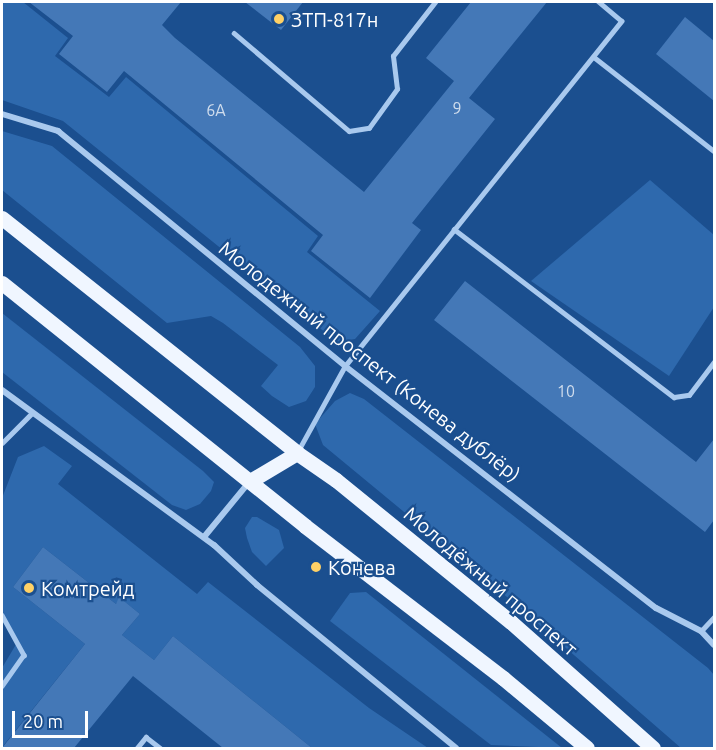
<!DOCTYPE html>
<meta charset="utf-8">
<style>
body{margin:0}
#map{position:relative;width:716px;height:750px;overflow:hidden;background:#1b4f8f;font-family:Ubuntu,sans-serif}
div>[style]{position:absolute}
.green>*{inset:0;background:#2e69ad}
.building>*{inset:0;background:#4478b7}
.service>*{height:4.5px;margin:-2.25px;padding:0 2.25px;transform-origin:2.25px;border-radius:2.25px;background:#a9c9ee}
.minor>*{height:6px;margin:-3px;padding:0 3px;transform-origin:3px;border-radius:3px;background:#a9c9ee}
.primary>*{height:15px;margin:-7.5px;padding:0 7.5px;transform-origin:7.5px;border-radius:7.5px;background:#f0f6ff}
.dots>*{width:16px;height:16px;translate:-50% -50%;box-sizing:border-box;border:3px solid #1b4f8f;border-radius:50%}
span{translate:-50% -50%;white-space:nowrap;text-align:center;line-height:1.15;-webkit-text-stroke:4.5px #1b4f8f;paint-order:stroke}
.number-label{font-size:16px;color:#d0dded}
.number-label span{-webkit-text-stroke-width:0}
.poi-label{font-size:20px;color:#fff}
.left{translate:0 -50%;text-align:left}
.street-label{font-size:20px;color:#fff}
.frame{position:absolute;inset:0;border:3px solid #fff;pointer-events:none}
.scale{position:absolute;left:12px;top:711px;width:76px;height:27px;box-sizing:border-box;border:3px solid #fff;border-top:0;padding-left:8px;font-size:18px;line-height:21px;white-space:nowrap;color:#fff;-webkit-text-stroke:4px #1b4f8f;paint-order:stroke}
</style>
<div id="map">
<div class="green">
<div style="clip-path:polygon(2px 2px,23px 2px,68px 38px,55px 56px,109px 97px,126px 77px,318px 236px,307px 252px,380px 311px,355px 339px,337px 342px,63px 121px,2px 100px)"></div>
<div style="clip-path:polygon(2px 131px,52px 146px,300px 347px,315px 366px,315px 387px,306px 401px,289px 407px,272px 396px,261px 386px,278px 365px,223px 323px,211px 316px,167px 323px,2px 190px)"></div>
<div style="clip-path:polygon(650px 180px,714px 235px,714px 307px,669px 376px,531px 281px)"></div>
<div style="clip-path:polygon(2px 313px,203px 471px,214px 482px,211px 491px,200px 504px,186px 510px,172px 505px,2px 372px)"></div>
<div style="clip-path:polygon(350px 393px,364px 399px,708px 668px,714px 675px,714px 748px,681px 748px,507px 597px,323px 445px,315px 424px,335px 401px)"></div>
<div style="clip-path:polygon(44px 446px,72px 466px,58px 484px,197px 594px,208px 582px,369px 708px,428px 748px,312px 748px,173px 636px,154px 660px,122px 635px,140px 614px,120px 598px,116px 604px,43px 547px,13px 587px,85px 644px,3px 746px,6px 748px,2px 748px,2px 668px,18px 641px,2px 612px,2px 498px,18px 457px)"></div>
<div style="clip-path:polygon(252px 517px,257px 517px,279px 530px,284px 548px,266px 566px,252px 552px,247px 538px,245px 528px)"></div>
<div style="clip-path:polygon(366px 592px,562px 748px,491px 745px,330px 621px,350px 593px)"></div>
</div>
<div class="building">
<div style="clip-path:polygon(29px 2px,181px 2px,162px 25px,175px 38px,364px 192px,454px 81px,426px 58px,471px 2px,547px 2px,469px 98px,495px 119px,412px 223px,421px 230px,370px 298px,311px 251px,323px 235px,124px 71px,107px 92px,59px 54px,73px 36px)"></div>
<div style="clip-path:polygon(245px 2px,303px 2px,281px 30px)"></div>
<div style="clip-path:polygon(685px 17px,714px 41px,714px 101px,656px 54px)"></div>
<div style="clip-path:polygon(465px 281px,696px 462px,714px 439px,714px 520px,705px 532px,434px 320px)"></div>
<div style="clip-path:polygon(43px 547px,116px 604px,119px 597px,140px 614px,122px 635px,154px 660px,173px 636px,312px 748px,223px 748px,133px 676px,74px 748px,2px 748px,85px 644px,13px 587px)"></div>
</div>
<div class="service">
<div style="left:234px;top:33px;width:151px;rotate:40.4deg"></div>
<div style="left:349px;top:131px;width:20px;rotate:-9deg"></div>
<div style="left:369px;top:128px;width:48px;rotate:-54.3deg"></div>
<div style="left:397px;top:89px;width:33px;rotate:-97deg"></div>
<div style="left:393px;top:56px;width:68px;rotate:-52.1deg"></div>
<div style="left:594px;top:57px;width:152px;rotate:38.1deg"></div>
<div style="left:454px;top:229px;width:277px;rotate:37.4deg"></div>
<div style="left:674px;top:397px;width:15px;rotate:-8deg"></div>
<div style="left:689px;top:395px;width:41px;rotate:-52.9deg"></div>
<div style="left:2px;top:443px;width:42px;rotate:-45deg"></div>
<div style="left:298px;top:451px;width:97px;rotate:-61.1deg"></div>
<div style="left:345px;top:366px;width:442px;rotate:-51.3deg"></div>
<div style="left:621px;top:21px;width:30px;rotate:-140deg"></div>
<div style="left:2px;top:615px;width:46px;rotate:61.2deg"></div>
<div style="left:24px;top:655px;width:38px;rotate:125deg"></div>
<div style="left:701px;top:631px;width:19px;rotate:-47deg"></div>
<div style="left:137px;top:748px;width:14px;rotate:-51deg"></div>
<div style="left:146px;top:737px;width:18px;rotate:38deg"></div>
</div>
<div class="minor">
<div style="left:2px;top:114px;width:59px;rotate:16.9deg"></div>
<div style="left:58px;top:131px;width:371px;rotate:39.3deg"></div>
<div style="left:345px;top:366px;width:394px;rotate:37.9deg"></div>
<div style="left:656px;top:608px;width:51px;rotate:27.1deg"></div>
<div style="left:701px;top:631px;width:19px;rotate:47deg"></div>
<div style="left:2px;top:390px;width:263px;rotate:36.2deg"></div>
<div style="left:214px;top:545px;width:59px;rotate:42.9deg"></div>
<div style="left:257px;top:585px;width:257px;rotate:39.3deg"></div>
<div style="left:204px;top:537px;width:72px;rotate:-50.6deg"></div>
</div>
<div class="primary">
<div style="left:2px;top:218px;width:377px;rotate:38.5deg"></div>
<div style="left:297px;top:453px;width:47px;rotate:34.7deg"></div>
<div style="left:336px;top:480px;width:225px;rotate:39.1deg"></div>
<div style="left:511px;top:622px;width:190px;rotate:41.6deg"></div>
<div style="left:2px;top:283px;width:388px;rotate:38.7deg"></div>
<div style="left:305px;top:526px;width:250px;rotate:37.5deg"></div>
<div style="left:503px;top:678px;width:109px;rotate:39.8deg"></div>
<div style="left:250px;top:481px;width:55px;rotate:-30.8deg"></div>
</div>
<div class="dots">
<div style="left:279px;top:19px;background:#ffd166"></div>
<div style="left:316px;top:567px;background:#ffd166"></div>
<div style="left:29px;top:588px;background:#ffd166"></div>
</div>
<div class="number-label">
<span style="left:457px;top:108px">9</span>
<span style="left:216px;top:110px">6А</span>
<span style="left:566px;top:391px">10</span>
</div>
<div class="poi-label">
<span class="left" style="left:291px;top:19px">ЗТП-817н</span>
<span class="left" style="left:328px;top:567px">Конева</span>
<span class="left" style="left:41px;top:588px">Комтрейд</span>
</div>
<div class="street-label">
<span style="left:370px;top:361px;rotate:38deg">Молодежный проспект (Конева дублёр)</span>
<span style="left:491px;top:581px;rotate:40deg">Молодёжный проспект</span>
</div>
<div class="frame"></div>
<div class="scale">20 m</div>
</div>
